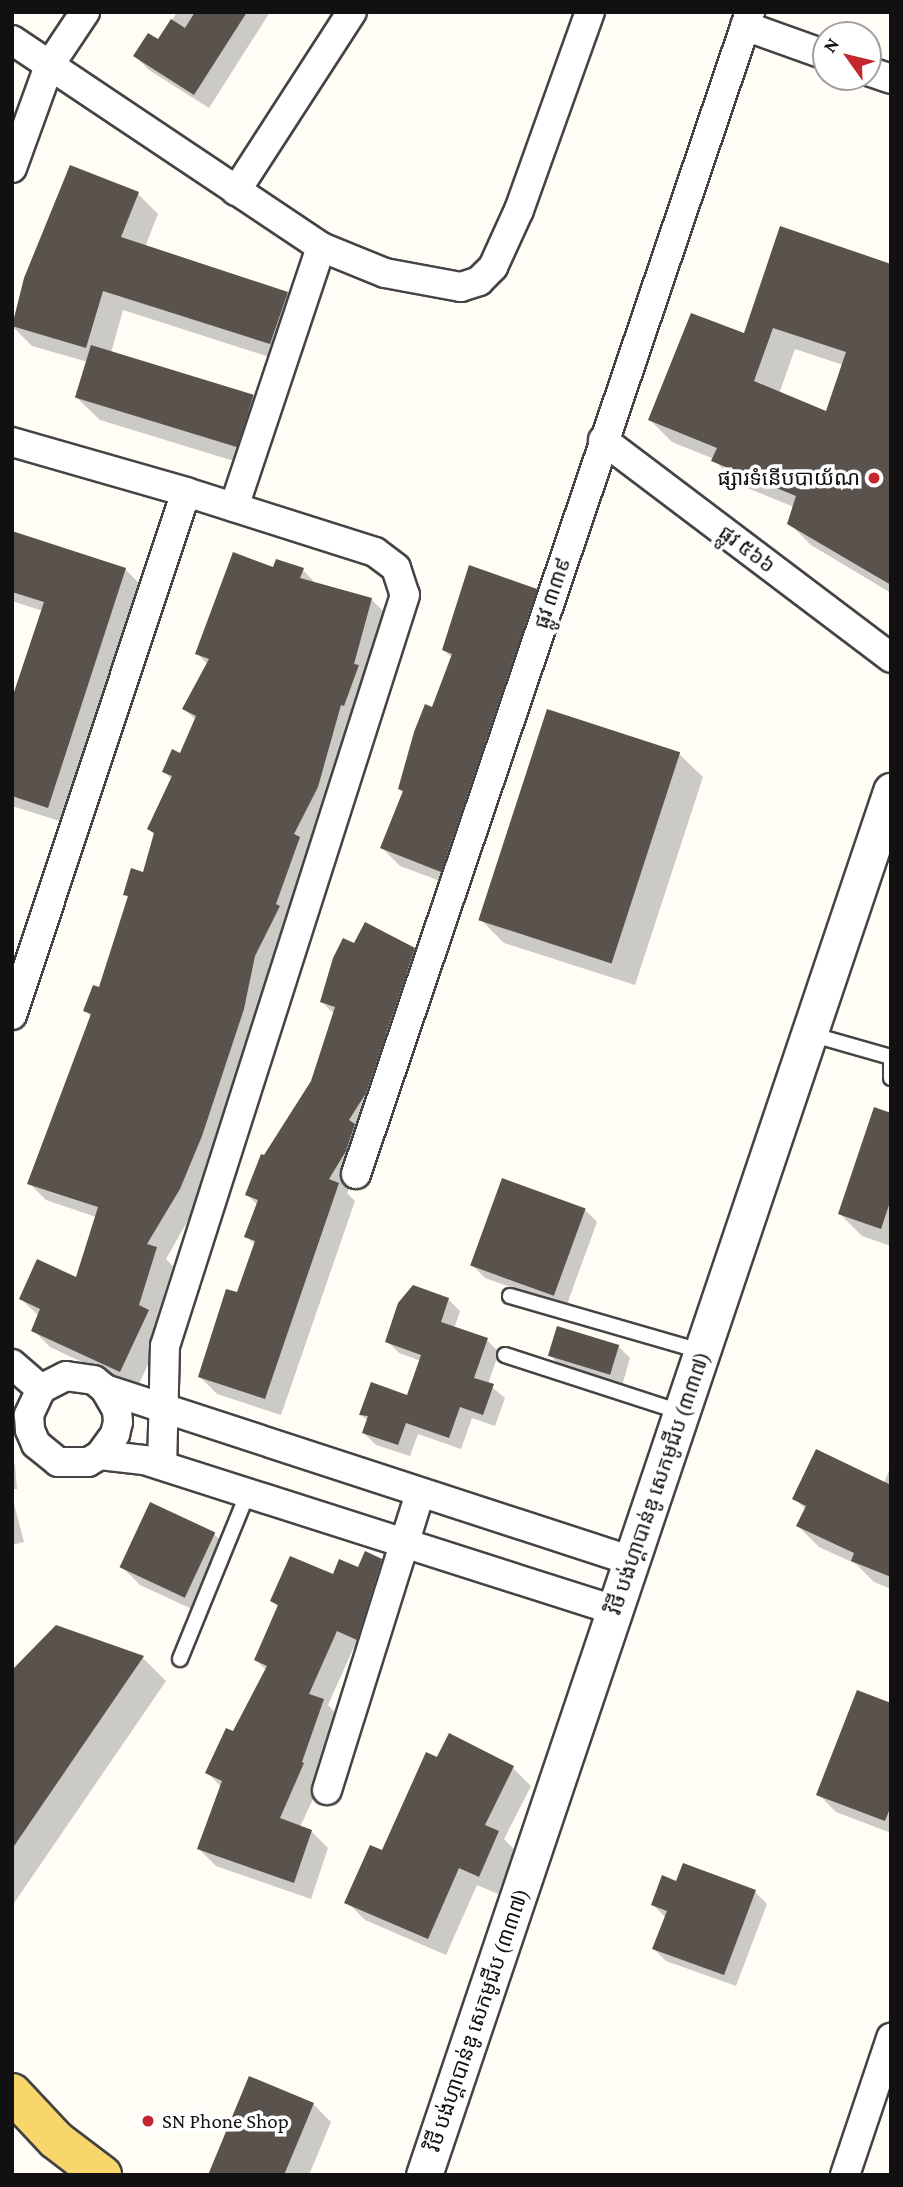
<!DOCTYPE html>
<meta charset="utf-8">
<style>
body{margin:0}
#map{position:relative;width:903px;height:2187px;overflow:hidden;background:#fffdf5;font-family:"Crimson Pro","Noto Sans Khmer",serif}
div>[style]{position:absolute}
.shadow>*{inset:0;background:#0003}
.building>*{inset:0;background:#5a524d;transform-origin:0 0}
.roads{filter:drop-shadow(2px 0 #444) drop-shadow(-2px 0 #444) drop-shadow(0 2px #444) drop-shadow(0 -2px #444)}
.service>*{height:14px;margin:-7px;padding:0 7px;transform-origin:7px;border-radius:7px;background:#fff}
.minor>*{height:28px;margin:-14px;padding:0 14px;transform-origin:14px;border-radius:14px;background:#fff}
.tertiary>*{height:35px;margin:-17.5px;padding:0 17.5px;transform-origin:17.5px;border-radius:17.5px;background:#fff}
.primary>*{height:38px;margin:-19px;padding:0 19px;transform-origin:19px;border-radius:19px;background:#f9d66b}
.dots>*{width:19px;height:19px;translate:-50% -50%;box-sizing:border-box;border:4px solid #fff;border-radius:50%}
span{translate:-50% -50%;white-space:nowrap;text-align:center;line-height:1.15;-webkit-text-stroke:7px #fff;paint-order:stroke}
.poi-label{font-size:21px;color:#111}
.right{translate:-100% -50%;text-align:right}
.left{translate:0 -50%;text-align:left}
.street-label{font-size:21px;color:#111}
.frame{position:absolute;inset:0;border:14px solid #111;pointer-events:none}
.north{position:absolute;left:812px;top:21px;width:70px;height:70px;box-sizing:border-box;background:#fff;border:2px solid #a0a0a0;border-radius:50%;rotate:304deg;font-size:19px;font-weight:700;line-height:28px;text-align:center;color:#111}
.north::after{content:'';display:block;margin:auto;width:24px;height:32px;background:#c4262e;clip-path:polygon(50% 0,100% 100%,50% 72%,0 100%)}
</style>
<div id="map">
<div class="shadow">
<div style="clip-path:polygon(177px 12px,270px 12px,209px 108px,149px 70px,135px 56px,159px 42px)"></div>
<div style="clip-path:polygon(138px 194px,158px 214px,145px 247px,287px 294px,308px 314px,291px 364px,123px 310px,111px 353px,253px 396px,277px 419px,260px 469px,100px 420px,76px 397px,88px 362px,32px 346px,12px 326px,26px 278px)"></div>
<div style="clip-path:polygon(evenodd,891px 265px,891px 593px,811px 545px,789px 523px,794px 507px,735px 483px,714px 459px,672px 442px,650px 420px,745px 336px,891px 265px,795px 349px,843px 365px,827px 414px,779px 394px,795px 349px)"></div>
<div style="clip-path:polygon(12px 533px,125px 569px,140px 584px,63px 822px,12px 806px,12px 703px,43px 611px,12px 601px)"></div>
<div style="clip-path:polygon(274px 569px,303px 570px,317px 585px,371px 599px,388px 616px,196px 1206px,166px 1259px,173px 1266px,156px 1320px,165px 1328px,137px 1388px,50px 1347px,33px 1330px,39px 1316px,21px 1299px,77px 1279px,96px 1217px,46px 1200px,29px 1183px,91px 1017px,85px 1010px,100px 989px,129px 898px,125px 894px,144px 874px,156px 836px,149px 829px,172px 780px,164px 771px,180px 755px,196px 720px,184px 709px,208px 665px,197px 653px)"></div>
<div style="clip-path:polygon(536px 590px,554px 608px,459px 888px,400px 866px,382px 848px,404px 793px,400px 789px,452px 658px,444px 650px)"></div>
<div style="clip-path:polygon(549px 712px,679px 754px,703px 777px,635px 985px,504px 943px,481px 920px)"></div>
<div style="clip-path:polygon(355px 946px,414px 949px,431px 966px,362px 1168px,347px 1193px,355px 1201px,281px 1415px,217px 1394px,200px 1377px,238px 1295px,255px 1245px,246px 1236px,258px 1205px,247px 1195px,265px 1157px,313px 1082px,334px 1014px,322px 1002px)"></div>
<div style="clip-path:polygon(891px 1115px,891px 1246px,862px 1236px,840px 1214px)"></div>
<div style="clip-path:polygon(585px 1210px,597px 1222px,566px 1307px,485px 1278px,473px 1266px)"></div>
<div style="clip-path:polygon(448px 1299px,460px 1311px,454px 1329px,487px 1340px,499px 1352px,488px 1384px,505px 1398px,495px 1426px,472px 1418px,461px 1449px,418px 1434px,410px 1456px,376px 1445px,364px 1433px,368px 1421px,361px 1415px,408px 1397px,421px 1361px,399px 1353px,387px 1341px)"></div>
<div style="clip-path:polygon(618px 1346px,630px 1358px,622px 1386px,562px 1368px,550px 1355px)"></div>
<div style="clip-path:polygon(12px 1462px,15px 1464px,17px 1489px,12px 1489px)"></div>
<div style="clip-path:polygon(891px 1466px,891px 1589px,874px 1582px,856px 1564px,819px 1547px,798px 1526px,806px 1510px,794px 1498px,884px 1483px)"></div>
<div style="clip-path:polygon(12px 1496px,24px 1542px,12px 1545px)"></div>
<div style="clip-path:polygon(214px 1534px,232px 1552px,207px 1616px,140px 1585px,122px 1567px)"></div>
<div style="clip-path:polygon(381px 1560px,398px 1577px,374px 1656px,354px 1647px,328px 1705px,340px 1718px,321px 1782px,300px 1827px,311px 1831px,328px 1848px,311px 1899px,216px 1866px,199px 1849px,221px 1787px,208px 1773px,234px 1734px,266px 1670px,256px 1660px,279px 1608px,272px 1601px)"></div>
<div style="clip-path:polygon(57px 1628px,143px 1658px,166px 1681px,12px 1906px,12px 1673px)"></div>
<div style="clip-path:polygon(891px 1705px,891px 1833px,836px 1812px,818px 1794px)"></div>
<div style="clip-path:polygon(449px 1735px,513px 1768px,531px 1786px,504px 1839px,516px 1851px,498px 1894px,477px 1885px,446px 1955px,365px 1920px,347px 1902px,383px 1852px)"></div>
<div style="clip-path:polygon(677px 1883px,755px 1892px,767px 1904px,736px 1986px,666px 1961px,654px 1949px,666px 1918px,653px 1905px)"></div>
<div style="clip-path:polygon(313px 2104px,331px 2122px,309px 2175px,210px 2175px)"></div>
</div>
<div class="building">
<div style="clip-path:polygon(195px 12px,247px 12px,194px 95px,133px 56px,148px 33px,158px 39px,171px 19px,185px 28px)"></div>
<div style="clip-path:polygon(70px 165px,139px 192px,121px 237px,288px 292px,270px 344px,103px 291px,86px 348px,12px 326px,24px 278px)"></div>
<div style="clip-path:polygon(evenodd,780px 226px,891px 264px,891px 585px,787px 524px,796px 496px,711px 461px,717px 448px,648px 420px,691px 313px,744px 333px,780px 226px,773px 328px,846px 352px,826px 411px,754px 381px,773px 328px)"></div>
<div style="left:91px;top:345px;width:170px;height:55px;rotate:17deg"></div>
<div style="clip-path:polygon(12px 531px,126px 568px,48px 808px,12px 796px,12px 698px,44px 602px,12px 592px)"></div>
<div style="clip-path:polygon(233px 552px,273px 567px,276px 559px,304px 568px,300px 578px,372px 598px,354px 664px,359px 665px,344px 706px,341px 705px,318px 787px,294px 834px,300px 837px,276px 904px,280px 906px,255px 956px,244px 1009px,202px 1136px,180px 1189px,147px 1244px,157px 1247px,139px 1305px,149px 1310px,120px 1372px,31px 1331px,40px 1309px,19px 1299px,37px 1259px,76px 1277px,98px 1207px,27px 1184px,91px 1014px,83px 1011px,93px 985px,99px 987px,128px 896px,123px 895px,131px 868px,143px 872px,154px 833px,147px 829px,172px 776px,162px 772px,172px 749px,180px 753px,196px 716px,182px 709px,209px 659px,195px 654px)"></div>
<div style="clip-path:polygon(469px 565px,537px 589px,441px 872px,380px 848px,403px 791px,398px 789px,414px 732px,425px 704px,432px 707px,452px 654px,442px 650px)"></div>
<div style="left:547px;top:709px;width:140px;height:222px;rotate:18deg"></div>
<div style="clip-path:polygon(365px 922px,415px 948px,366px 1093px,349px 1120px,355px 1124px,346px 1151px,329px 1179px,339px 1183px,265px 1399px,198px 1377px,226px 1289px,237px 1292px,255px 1241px,244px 1237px,258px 1200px,245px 1195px,261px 1154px,264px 1155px,311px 1081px,335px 1007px,320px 1002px,333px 958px,343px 938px,354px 943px)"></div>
<div style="clip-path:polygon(874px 1107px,891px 1113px,891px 1199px,881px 1229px,838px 1214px)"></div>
<div style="left:502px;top:1178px;width:89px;height:93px;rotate:20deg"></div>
<div style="clip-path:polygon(413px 1285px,449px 1298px,441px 1322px,488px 1338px,474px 1378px,494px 1384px,483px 1415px,460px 1407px,449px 1438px,406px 1423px,398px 1445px,362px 1433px,368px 1416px,359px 1415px,371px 1382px,407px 1395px,421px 1355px,385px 1342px,398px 1303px)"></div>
<div style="left:557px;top:1326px;width:65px;height:31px;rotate:17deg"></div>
<div style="clip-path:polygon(816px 1449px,891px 1485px,891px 1577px,851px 1561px,854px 1553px,796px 1526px,806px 1506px,792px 1499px)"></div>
<div style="left:150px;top:1502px;width:72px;height:72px;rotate:25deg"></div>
<div style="clip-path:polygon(365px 1551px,382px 1559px,357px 1640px,337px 1631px,309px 1694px,324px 1699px,302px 1762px,304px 1763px,280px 1818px,312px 1830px,294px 1883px,197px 1849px,222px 1781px,205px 1773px,226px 1728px,233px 1731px,267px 1666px,254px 1660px,278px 1605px,270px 1601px,290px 1556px,333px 1574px,339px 1559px,358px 1567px)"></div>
<div style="clip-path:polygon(56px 1625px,144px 1656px,12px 1849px,12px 1670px)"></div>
<div style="clip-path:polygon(857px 1690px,891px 1703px,891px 1806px,885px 1821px,816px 1795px)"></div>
<div style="clip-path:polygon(449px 1733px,514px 1766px,485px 1825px,499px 1831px,479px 1877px,459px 1868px,428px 1939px,344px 1903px,370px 1845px,382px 1850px,426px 1752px,437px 1757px)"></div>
<div style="clip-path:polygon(683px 1863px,756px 1890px,724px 1975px,652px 1949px,667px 1911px,651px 1905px,662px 1875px,676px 1881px)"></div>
<div style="clip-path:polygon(249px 2076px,314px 2103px,284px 2175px,208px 2175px)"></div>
</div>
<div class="roads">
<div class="service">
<div style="left:810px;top:1034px;width:84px;rotate:15.9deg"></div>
<div style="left:891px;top:1057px;width:21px;rotate:90deg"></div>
<div style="left:510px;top:1296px;width:199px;rotate:16.1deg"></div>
<div style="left:505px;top:1355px;width:184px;rotate:18deg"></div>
<div style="left:180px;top:1659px;width:180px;rotate:-67.8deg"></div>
</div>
<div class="minor">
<div style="left:745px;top:26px;width:86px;rotate:19.7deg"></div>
<div style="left:12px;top:40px;width:372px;rotate:33.8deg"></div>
<div style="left:321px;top:247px;width:69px;rotate:22.1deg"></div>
<div style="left:385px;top:273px;width:77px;rotate:10.4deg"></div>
<div style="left:461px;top:287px;width:19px;rotate:-18deg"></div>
<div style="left:479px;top:281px;width:20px;rotate:-45deg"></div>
<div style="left:493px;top:267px;width:63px;rotate:-65.5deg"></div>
<div style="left:519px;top:210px;width:210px;rotate:-70.3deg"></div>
<div style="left:868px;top:71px;width:24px;rotate:19deg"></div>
<div style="left:12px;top:168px;width:109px;rotate:-70.1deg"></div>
<div style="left:49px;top:66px;width:65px;rotate:-56.3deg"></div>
<div style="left:236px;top:191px;width:213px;rotate:-57.1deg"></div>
<div style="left:603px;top:440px;width:361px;rotate:37.1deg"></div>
<div style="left:12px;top:442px;width:181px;rotate:16deg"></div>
<div style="left:186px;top:492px;width:198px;rotate:17.6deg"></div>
<div style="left:375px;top:552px;width:26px;rotate:37deg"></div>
<div style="left:396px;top:568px;width:28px;rotate:72deg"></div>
<div style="left:405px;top:595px;width:788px;rotate:107.72deg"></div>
<div style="left:165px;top:1346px;width:119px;rotate:91.4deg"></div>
<div style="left:234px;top:507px;width:274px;rotate:-71.5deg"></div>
<div style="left:12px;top:1015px;width:551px;rotate:-71.6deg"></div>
<div style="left:356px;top:1174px;width:1227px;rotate:-71.27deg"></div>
<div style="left:12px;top:1364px;width:38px;rotate:41deg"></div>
<div style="left:105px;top:1389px;width:554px;rotate:18.08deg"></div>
<div style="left:100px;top:1455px;width:26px;rotate:-54deg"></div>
<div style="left:115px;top:1434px;width:12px;rotate:-76deg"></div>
<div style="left:118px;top:1422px;width:12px;rotate:-95deg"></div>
<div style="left:117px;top:1410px;width:24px;rotate:-120deg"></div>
<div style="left:105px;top:1389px;width:14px;rotate:-141deg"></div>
<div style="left:94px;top:1380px;width:28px;rotate:-172deg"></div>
<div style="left:66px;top:1376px;width:28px;rotate:153deg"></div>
<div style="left:41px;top:1389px;width:29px;rotate:115deg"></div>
<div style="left:29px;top:1415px;width:15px;rotate:86deg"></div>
<div style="left:30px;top:1430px;width:15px;rotate:67deg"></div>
<div style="left:36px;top:1444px;width:28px;rotate:39deg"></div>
<div style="left:58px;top:1462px;width:30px"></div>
<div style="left:88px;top:1462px;width:14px;rotate:-30deg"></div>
<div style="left:100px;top:1455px;width:44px;rotate:6.5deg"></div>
<div style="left:144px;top:1460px;width:494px;rotate:17.7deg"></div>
<div style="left:327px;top:1790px;width:311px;rotate:-72.6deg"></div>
<div style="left:845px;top:2175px;width:145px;rotate:-71.4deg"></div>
</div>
<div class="tertiary">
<div style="left:424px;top:2175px;width:1461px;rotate:-71.35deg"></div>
</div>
<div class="primary">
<div style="left:12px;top:2093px;width:64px;rotate:46.9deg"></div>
<div style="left:56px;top:2140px;width:58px;rotate:37.3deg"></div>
</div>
</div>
<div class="dots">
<div style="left:874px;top:478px;background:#c4262e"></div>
<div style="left:148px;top:2121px;background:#c4262e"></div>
</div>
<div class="poi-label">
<span class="right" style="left:860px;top:478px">ផ្សារទំនើបបាយ័ណ</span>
<span class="left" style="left:162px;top:2121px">SN Phone Shop</span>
</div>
<div class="street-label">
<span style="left:747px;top:549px;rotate:37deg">ផ្លូវ ៥៦៦</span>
<span style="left:552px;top:593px;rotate:-71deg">ផ្លូវ ៣៣៩</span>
<span style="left:658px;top:1483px;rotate:-71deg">វិថី បង់ហ្គាបាន់ឌូ សេកមូជីប (៣៣៧)</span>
<span style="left:477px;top:2020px;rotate:-71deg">វិថី បង់ហ្គាបាន់ឌូ សេកមូជីប (៣៣៧)</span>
</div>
<div class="frame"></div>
<div class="north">N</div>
</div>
